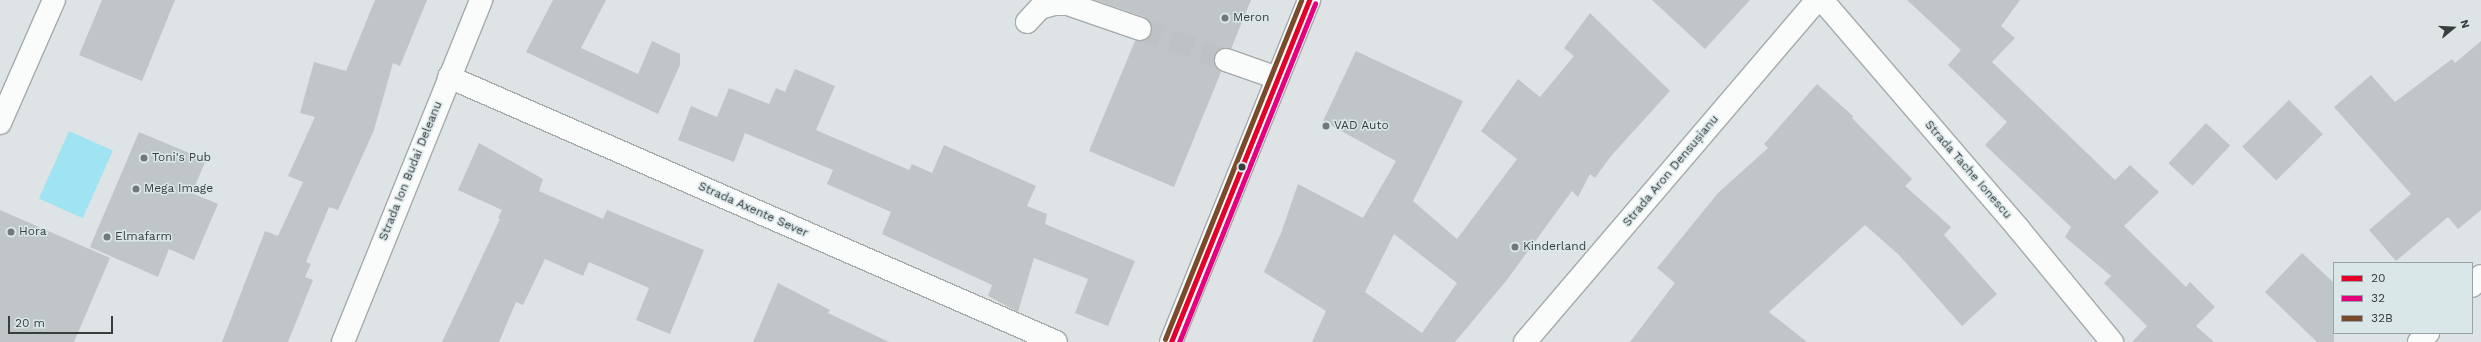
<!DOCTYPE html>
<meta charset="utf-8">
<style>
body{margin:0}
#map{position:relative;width:2481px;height:342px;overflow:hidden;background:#dee4e6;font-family:"Work Sans",sans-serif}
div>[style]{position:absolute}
.green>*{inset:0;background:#a0e3f2;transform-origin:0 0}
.building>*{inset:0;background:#c0c5c7;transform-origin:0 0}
.minor-tunnel>*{height:22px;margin-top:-11px;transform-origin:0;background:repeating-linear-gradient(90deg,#bdc3c4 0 22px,transparent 0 33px)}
.roads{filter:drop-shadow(1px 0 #a5aaab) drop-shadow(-1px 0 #a5aaab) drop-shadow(0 1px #a5aaab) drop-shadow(0 -1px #a5aaab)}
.minor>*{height:22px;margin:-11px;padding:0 11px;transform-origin:11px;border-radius:11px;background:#fafbfb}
.major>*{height:22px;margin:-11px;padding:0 11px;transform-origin:11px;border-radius:11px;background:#fafbfb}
.bus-1>*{height:5px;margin:-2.5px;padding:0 2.5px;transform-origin:2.5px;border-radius:2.5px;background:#e4002b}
.bus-2>*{height:5px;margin:-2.5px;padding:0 2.5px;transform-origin:2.5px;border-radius:2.5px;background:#e5007d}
.bus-3>*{height:5px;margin:-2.5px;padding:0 2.5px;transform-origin:2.5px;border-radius:2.5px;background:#7a4b2a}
.dots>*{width:11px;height:11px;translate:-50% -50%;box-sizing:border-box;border:2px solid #dae7e9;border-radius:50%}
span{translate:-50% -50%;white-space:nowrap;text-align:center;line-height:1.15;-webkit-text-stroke:3px #dae7e9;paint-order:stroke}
.poi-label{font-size:12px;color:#383d3e}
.left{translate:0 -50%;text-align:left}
.street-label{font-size:12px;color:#383d3e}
.legend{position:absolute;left:2333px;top:262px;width:140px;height:72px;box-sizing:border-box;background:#dae7e9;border:1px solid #99a3a5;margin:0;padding:5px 7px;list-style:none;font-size:12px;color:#383d3e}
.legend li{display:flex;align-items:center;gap:8px;height:20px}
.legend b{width:20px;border:1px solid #99a3a5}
.north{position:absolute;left:2433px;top:8px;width:40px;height:40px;-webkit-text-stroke:3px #dae7e9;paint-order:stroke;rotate:72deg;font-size:11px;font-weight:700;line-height:16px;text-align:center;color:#383d3e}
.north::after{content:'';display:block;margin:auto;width:14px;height:18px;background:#383d3e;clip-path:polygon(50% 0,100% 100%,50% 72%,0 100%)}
.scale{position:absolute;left:8px;top:316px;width:105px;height:18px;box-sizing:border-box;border:2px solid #383d3e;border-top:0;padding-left:5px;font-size:12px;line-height:14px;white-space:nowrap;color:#383d3e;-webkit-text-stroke:3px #dae7e9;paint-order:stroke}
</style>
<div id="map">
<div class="green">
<div style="left:69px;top:131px;width:48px;height:74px;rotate:24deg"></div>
</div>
<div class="building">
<div style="clip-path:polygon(102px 0,175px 0,142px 81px,79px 55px)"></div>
<div style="clip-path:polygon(375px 0,427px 0,400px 66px,393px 63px,374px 130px,338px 210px,329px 207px,306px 262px,311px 264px,305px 277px,313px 280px,288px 342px,222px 342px,265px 231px,278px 236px,303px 182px,288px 176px,315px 117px,300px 113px,314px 62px,346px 71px)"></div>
<div style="clip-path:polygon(553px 0,606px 0,581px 48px,638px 74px,652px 41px,680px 54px,680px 65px,658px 114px,526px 52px)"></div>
<div style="clip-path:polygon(1095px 0,1251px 0,1231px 49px,1223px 48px,1214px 55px,1214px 63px,1221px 72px,1174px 187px,1089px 151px,1135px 41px,1148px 39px,1152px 27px,1144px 17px)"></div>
<div style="clip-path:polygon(1652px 0,1750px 0,1705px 49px)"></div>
<div style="clip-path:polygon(1907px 0,2020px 0,2001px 26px,2015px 38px,1992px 62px,2115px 180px,2130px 165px,2159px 192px,2124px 226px,2186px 287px,2190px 282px,2215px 307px,2196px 326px,2214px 342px,2132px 342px,2147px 326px,2104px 283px,2111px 276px,2065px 237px,2071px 227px,1985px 145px,2007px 122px,1948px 65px,1961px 50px)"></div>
<div style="clip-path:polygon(evenodd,1590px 13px,1670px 91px,1611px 156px,1595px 178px,1590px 174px,1578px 197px,1572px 191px,1506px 281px,1455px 342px,1312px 342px,1326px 311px,1264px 272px,1281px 233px,1298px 184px,1363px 218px,1396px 161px,1323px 121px,1356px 51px,1463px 101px,1413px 201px,1457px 239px,1517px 159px,1481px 131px,1518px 79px,1540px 97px,1574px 56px,1564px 48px,1590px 13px,1394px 234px,1457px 283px,1422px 333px,1365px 292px,1394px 234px)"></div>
<div style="clip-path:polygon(2481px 41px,2481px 210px,2458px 229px,2448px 217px,2396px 261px,2369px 230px,2411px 194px,2334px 107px,2371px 75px,2395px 102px,2452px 59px,2455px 63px)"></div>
<div style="clip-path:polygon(795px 69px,835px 86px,816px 130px,909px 170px,912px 164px,932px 173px,944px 145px,1036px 186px,1027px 206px,1047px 214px,1045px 224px,1135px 261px,1108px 326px,1075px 313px,1088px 279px,1034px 258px,1018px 312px,988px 296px,992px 285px,882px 234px,891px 212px,827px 184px,833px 170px,745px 133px,734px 162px,678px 140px,691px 106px,717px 117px,729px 88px,769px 104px,776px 88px,785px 92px)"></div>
<div style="clip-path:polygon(1817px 84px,1853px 116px,1852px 118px,1912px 179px,1905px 186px,1951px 227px,1944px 235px,1997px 294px,1962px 326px,1899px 255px,1865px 225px,1769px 312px,1807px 342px,1630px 342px,1675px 283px,1657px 268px,1718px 193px,1768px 148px,1764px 144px)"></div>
<div style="left:2289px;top:100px;width:48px;height:66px;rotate:45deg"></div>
<div style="left:2206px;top:123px;width:33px;height:55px;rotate:43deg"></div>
<div style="clip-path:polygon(139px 132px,206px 160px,192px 193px,218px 204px,194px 260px,169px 249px,158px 277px,90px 247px)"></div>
<div style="clip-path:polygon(479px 143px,543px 179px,539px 191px,603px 219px,607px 210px,704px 250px,670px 334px,636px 320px,649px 288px,589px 262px,583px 276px,545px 259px,523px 305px,516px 302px,499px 342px,442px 342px,500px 219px,498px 218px,502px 210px,458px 190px)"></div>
<div style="clip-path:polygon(0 210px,110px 258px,74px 342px,0 342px)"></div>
<div style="clip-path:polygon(2302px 253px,2334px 283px,2334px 342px,2317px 342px,2265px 292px)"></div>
<div style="clip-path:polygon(778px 283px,830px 310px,828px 313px,889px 342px,753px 342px)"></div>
</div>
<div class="minor-tunnel">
<div style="left:1140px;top:29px;width:91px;rotate:19.8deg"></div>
</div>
<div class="roads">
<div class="minor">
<div style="left:1822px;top:0;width:301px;rotate:49.3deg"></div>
<div style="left:2018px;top:228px;width:148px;rotate:50.5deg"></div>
<div style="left:1027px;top:22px;width:19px;rotate:-47deg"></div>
<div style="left:1040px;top:8px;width:15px;rotate:-16deg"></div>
<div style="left:1054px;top:4px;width:14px"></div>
<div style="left:1068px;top:4px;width:76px;rotate:19.1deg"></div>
<div style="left:1226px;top:60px;width:54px;rotate:19.4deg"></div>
<div style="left:449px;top:77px;width:662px;rotate:23.58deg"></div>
<div style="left:0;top:123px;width:134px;rotate:-66.3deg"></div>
<div style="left:2472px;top:286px;width:13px;rotate:-48deg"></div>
<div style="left:343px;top:342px;width:369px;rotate:-68deg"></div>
<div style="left:1525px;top:342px;width:450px;rotate:-49.5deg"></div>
<div style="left:2419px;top:342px;width:13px;rotate:-45deg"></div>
</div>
<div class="major">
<div style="left:1171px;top:342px;width:369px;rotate:-68deg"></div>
</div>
</div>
<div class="bus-1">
<div style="left:1171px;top:342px;width:369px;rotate:-68deg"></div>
</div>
<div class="bus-2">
<div style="left:1179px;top:342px;width:365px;rotate:-68.1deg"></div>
</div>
<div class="bus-3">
<div style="left:1165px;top:339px;width:365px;rotate:-68.1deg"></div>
</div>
<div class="dots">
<div style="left:1225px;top:18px;background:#727779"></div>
<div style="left:1326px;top:126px;background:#727779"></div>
<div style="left:144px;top:158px;background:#727779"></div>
<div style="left:1242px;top:167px;background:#383d3e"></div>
<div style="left:136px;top:189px;background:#727779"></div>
<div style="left:11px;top:232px;background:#727779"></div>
<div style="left:107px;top:237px;background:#727779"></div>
<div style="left:1515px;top:247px;background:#727779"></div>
</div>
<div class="poi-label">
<span class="left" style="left:1233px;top:18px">Meron</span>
<span class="left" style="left:1334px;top:126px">VAD Auto</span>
<span class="left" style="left:152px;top:158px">Toni's Pub</span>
<span class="left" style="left:144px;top:189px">Mega Image</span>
<span class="left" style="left:19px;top:232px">Hora</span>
<span class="left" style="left:115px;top:237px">Elmafarm</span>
<span class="left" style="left:1523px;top:247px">Kinderland</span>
</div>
<div class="street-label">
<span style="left:1968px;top:170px;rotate:49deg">Strada Tache Ionescu</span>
<span style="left:411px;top:171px;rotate:-68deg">Strada Ion Budai Deleanu</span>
<span style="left:1671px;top:171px;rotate:-50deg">Strada Aron Densușianu</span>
<span style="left:753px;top:210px;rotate:24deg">Strada Axente Sever</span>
</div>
<ul class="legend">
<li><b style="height:5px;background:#e4002b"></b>20</li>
<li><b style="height:5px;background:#e5007d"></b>32</li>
<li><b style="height:5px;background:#7a4b2a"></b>32B</li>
</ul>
<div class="north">N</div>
<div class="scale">20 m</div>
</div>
